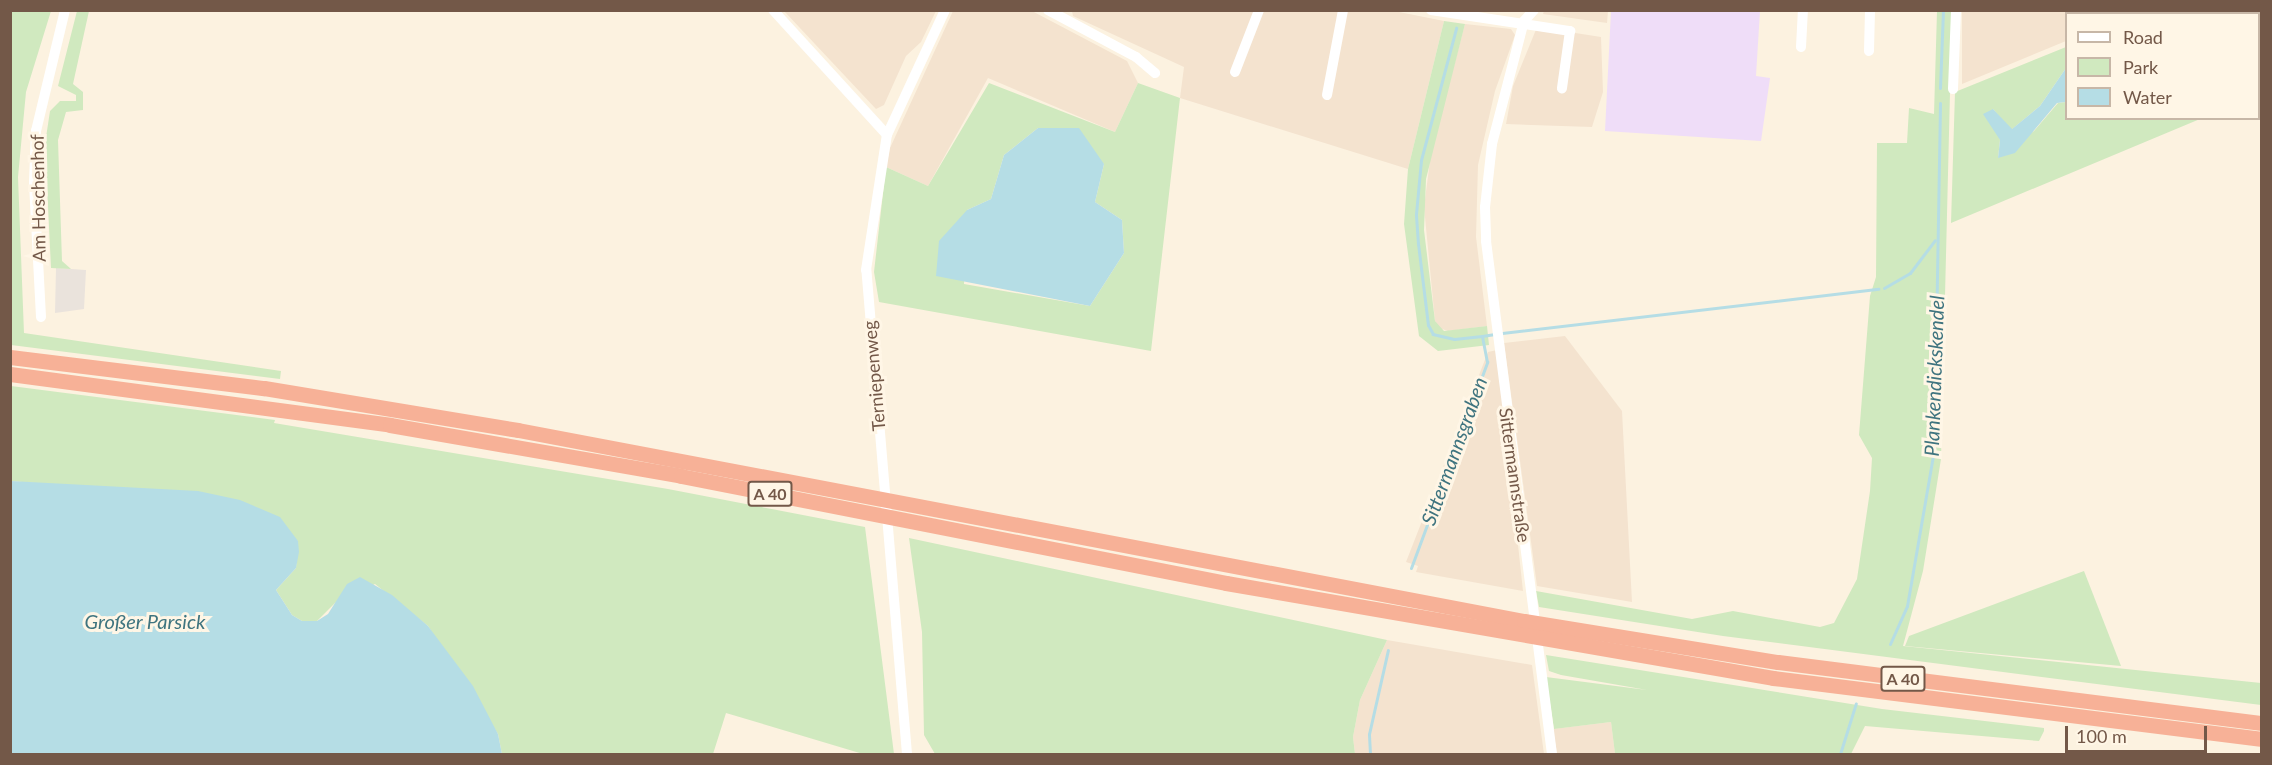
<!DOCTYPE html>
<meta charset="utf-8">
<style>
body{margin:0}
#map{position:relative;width:2272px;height:765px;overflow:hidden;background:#fcf2e0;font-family:Lato,sans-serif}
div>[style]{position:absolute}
.residential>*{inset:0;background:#f4e3cf}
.industrial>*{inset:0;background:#eae3dc}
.education>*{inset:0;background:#efddf8}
.green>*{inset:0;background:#d0e9bf}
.water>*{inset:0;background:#b5dde5}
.stream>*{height:3px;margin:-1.5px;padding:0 1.5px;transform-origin:1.5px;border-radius:1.5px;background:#b5dde5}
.minor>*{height:10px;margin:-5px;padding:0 5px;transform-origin:5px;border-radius:5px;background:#fff}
.highway>*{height:15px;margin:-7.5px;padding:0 7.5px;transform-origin:7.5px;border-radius:7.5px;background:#f7b197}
span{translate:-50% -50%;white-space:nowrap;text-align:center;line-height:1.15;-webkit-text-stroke:6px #fff6e6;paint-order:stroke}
.shield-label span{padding:2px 4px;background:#fff6e6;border:2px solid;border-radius:4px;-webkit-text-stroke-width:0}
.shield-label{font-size:16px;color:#735848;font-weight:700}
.street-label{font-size:18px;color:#735848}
.water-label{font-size:20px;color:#3f747f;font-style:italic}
.frame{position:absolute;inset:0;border:12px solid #735848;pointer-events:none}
.legend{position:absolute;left:2065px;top:12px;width:195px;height:108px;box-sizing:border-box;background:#fff6e6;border:2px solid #c7b7a7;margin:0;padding:8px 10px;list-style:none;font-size:18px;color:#735848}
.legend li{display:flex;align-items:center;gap:12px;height:30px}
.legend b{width:30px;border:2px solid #c7b7a7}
.scale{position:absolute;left:2065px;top:726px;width:142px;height:27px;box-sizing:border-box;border:3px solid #735848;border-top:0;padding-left:8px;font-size:18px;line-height:21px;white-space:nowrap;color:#735848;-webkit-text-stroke:4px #fff6e6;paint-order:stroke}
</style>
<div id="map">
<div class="residential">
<div style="clip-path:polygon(1389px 10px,1444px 21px,1408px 169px,1180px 98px,1184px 67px,1073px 16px,1072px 11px)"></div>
<div style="clip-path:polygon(784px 11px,936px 11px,921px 42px,906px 56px,884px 105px,876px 109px)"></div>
<div style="clip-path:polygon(953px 11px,1032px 11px,1127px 61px,1138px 83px,1115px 132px,988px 78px,928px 186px,886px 167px,890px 148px)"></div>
<div style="clip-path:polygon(1544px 11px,1544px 10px,1608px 11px,1607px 23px,1543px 14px)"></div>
<div style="clip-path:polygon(1962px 11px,2099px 11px,2099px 13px,2066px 14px,2066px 41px,1962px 84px)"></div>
<div style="clip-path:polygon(1465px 24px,1511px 29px,1515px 35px,1495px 91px,1478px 165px,1476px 237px,1487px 326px,1448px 331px,1439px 328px,1435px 321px,1424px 207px,1431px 153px)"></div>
<div style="clip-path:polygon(1537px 27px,1601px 37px,1603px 92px,1592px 127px,1506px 124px,1513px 86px)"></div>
<div style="clip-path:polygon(1565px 336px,1622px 411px,1632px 602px,1537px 586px,1504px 343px)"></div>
<div style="clip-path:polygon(1497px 350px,1523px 591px,1416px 572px,1418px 566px,1406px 562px,1488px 352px)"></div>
<div style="clip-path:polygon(1387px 640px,1532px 665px,1544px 754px,1355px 754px,1353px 737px,1360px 700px)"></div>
<div style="clip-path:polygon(1611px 722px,1615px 754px,1557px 754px,1553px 729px)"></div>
</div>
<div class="industrial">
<div style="clip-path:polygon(56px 268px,86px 270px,84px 309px,55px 313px)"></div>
</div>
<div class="education">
<div style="clip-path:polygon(1611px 11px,1760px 11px,1756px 76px,1770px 78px,1761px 141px,1605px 131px)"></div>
</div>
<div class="green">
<div style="clip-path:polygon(11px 10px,51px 11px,26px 92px,18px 177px,24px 333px,281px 371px,280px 379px,11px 345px)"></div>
<div style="clip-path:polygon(77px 11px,89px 11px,73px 84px,83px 92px,83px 110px,66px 112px,58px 140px,62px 261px,71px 269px,51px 268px,45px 144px,50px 111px,60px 101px,76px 101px,76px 95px,58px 86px)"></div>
<div style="clip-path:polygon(1937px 11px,1952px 11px,1941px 459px,1923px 571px,1903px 646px,2261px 683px,2261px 705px,1723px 636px,1539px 607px,1536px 591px,1692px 619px,1733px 611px,1820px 627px,1834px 623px,1857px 579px,1870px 491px,1872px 458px,1859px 435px,1870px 296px,1876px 277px,1877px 143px,1907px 143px,1909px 108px,1934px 114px)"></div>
<div style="clip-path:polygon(1444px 21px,1465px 24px,1426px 179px,1424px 230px,1435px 321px,1444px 331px,1487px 326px,1489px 345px,1438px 351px,1419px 336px,1404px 224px,1408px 169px)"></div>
<div style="clip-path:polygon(2066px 47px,2066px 68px,2040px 106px,2011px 130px,1993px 109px,2000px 140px,1998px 158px,2034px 131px,2058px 103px,2066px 102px,2066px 118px,2200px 119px,1951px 223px,1955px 92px)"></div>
<div style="clip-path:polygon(evenodd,989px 83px,1115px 132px,1138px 83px,1180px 98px,1151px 351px,879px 302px,874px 272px,886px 167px,928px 186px,989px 83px,1038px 128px,1104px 164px,1095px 202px,1122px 220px,1124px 253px,1090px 306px,964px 284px,967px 210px,991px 199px,1004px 155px,1038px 128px)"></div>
<div style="clip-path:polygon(11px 386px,275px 420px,274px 423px,668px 489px,865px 527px,894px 754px,863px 754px,726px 713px,713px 754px,502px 754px,498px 734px,428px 626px,375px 584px,335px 603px,317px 621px,302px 621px,292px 615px,276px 590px,296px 568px,298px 541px,67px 486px,11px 481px)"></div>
<div style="clip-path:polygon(909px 538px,1387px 640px,1360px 700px,1353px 737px,1355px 754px,935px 754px,924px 735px,922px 632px)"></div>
<div style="clip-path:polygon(2084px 571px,2121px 666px,1905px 646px,1909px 636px)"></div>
<div style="clip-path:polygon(1546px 655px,1882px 709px,2044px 728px,2044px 731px,2039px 741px,1865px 726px,1851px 754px,1615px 754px,1611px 722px,1554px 729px,1546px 677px,1647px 690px,1561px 675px,1549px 671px)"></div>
</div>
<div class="water">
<div style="clip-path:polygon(2066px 68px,2066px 102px,2057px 103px,2015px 153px,1998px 158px,2000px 140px,1983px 114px,1993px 109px,2012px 129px,2040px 106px)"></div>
<div style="clip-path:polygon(1038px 128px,1079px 128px,1104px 164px,1095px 202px,1122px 220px,1124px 253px,1090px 306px,936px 276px,939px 241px,967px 210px,991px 199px,1004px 155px)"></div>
<div style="clip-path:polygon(11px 481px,198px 491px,240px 500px,280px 517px,298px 541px,299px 552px,296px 568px,276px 590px,292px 615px,302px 621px,317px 621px,328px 614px,347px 584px,360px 577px,392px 595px,428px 626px,473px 686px,498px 734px,502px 754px,11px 754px)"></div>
</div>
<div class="stream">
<div style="left:1940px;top:88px;width:78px;rotate:-87.8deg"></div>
<div style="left:1884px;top:288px;width:30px;rotate:-30deg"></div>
<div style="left:1910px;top:273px;width:41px;rotate:-52.9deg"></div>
<div style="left:1502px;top:333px;width:379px;rotate:-6.7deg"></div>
<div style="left:1482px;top:336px;width:13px;rotate:-9deg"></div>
<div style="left:1411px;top:568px;width:220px;rotate:-69.7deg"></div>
<div style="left:1487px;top:362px;width:26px;rotate:-101deg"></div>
<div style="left:1482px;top:336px;width:28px;rotate:174deg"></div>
<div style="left:1454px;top:339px;width:22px;rotate:-167deg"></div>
<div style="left:1433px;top:334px;width:10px;rotate:-119deg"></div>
<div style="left:1428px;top:325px;width:82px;rotate:-97deg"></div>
<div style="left:1418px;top:244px;width:30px;rotate:-94deg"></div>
<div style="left:1416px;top:214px;width:54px;rotate:-84.7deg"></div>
<div style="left:1421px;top:160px;width:137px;rotate:-75.1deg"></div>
<div style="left:1890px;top:644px;width:42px;rotate:-65.9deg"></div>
<div style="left:1907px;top:606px;width:159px;rotate:-80.2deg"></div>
<div style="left:1934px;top:449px;width:346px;rotate:-89deg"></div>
<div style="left:1370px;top:754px;width:20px;rotate:-93deg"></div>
<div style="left:1369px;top:734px;width:86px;rotate:-77.3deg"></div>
<div style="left:1840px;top:754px;width:53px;rotate:-72.6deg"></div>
</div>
<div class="minor">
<div style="left:773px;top:10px;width:169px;rotate:47.6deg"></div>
<div style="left:1048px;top:10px;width:100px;rotate:28.1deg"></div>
<div style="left:1136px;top:57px;width:25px;rotate:40deg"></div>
<div style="left:1431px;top:10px;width:141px;rotate:8.6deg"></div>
<div style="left:1570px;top:31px;width:58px;rotate:98deg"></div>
<div style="left:2100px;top:10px;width:4px;rotate:76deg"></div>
<div style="left:1524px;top:21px;width:127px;rotate:104.6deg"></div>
<div style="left:1492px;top:144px;width:63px;rotate:96.3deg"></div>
<div style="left:1485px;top:207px;width:34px;rotate:88deg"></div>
<div style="left:1486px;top:241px;width:517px;rotate:82.67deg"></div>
<div style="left:1524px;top:21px;width:15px;rotate:-48deg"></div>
<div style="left:1801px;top:47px;width:37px;rotate:-87deg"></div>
<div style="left:1869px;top:51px;width:41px;rotate:-88.6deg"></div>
<div style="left:1235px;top:72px;width:66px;rotate:-68.8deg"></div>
<div style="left:1953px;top:89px;width:79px;rotate:-87.8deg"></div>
<div style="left:1327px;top:95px;width:86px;rotate:-79.3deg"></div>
<div style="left:41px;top:317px;width:135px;rotate:-93deg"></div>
<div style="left:34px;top:182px;width:51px;rotate:-87.8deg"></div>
<div style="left:36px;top:131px;width:124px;rotate:-76.5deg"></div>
<div style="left:907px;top:754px;width:486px;rotate:-94.8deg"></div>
<div style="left:866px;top:270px;width:137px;rotate:-81.2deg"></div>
<div style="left:887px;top:135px;width:138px;rotate:-65.1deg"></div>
</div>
<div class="highway">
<div style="left:10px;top:357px;width:256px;rotate:7deg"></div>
<div style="left:264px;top:388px;width:257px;rotate:9.4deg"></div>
<div style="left:518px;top:430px;width:1024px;rotate:10.75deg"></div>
<div style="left:1524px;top:621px;width:257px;rotate:9.2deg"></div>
<div style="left:1778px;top:662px;width:488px;rotate:7.2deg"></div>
<div style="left:10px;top:374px;width:383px;rotate:7.6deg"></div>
<div style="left:390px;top:425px;width:295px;rotate:9.9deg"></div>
<div style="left:681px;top:476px;width:555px;rotate:11.11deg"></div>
<div style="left:1226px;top:583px;width:555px;rotate:9.85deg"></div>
<div style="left:1773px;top:678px;width:493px;rotate:7.1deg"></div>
</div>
<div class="shield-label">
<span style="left:770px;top:494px">A 40</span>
<span style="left:1903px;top:679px">A 40</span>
</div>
<div class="street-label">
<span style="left:38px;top:198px;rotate:-91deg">Am Hoschenhof</span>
<span style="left:874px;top:376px;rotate:-95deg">Terniepenweg</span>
<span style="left:1515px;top:475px;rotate:82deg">Sittermannstraße</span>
</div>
<div class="water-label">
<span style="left:1934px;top:376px;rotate:-88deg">Plankendickskendel</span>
<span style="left:1454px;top:451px;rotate:-70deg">Sittermannsgraben</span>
<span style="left:145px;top:621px">Großer Parsick</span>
</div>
<div class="frame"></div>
<ul class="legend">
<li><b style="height:8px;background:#fff"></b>Road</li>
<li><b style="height:16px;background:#d0e9bf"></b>Park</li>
<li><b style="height:16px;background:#b5dde5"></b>Water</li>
</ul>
<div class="scale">100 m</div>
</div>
